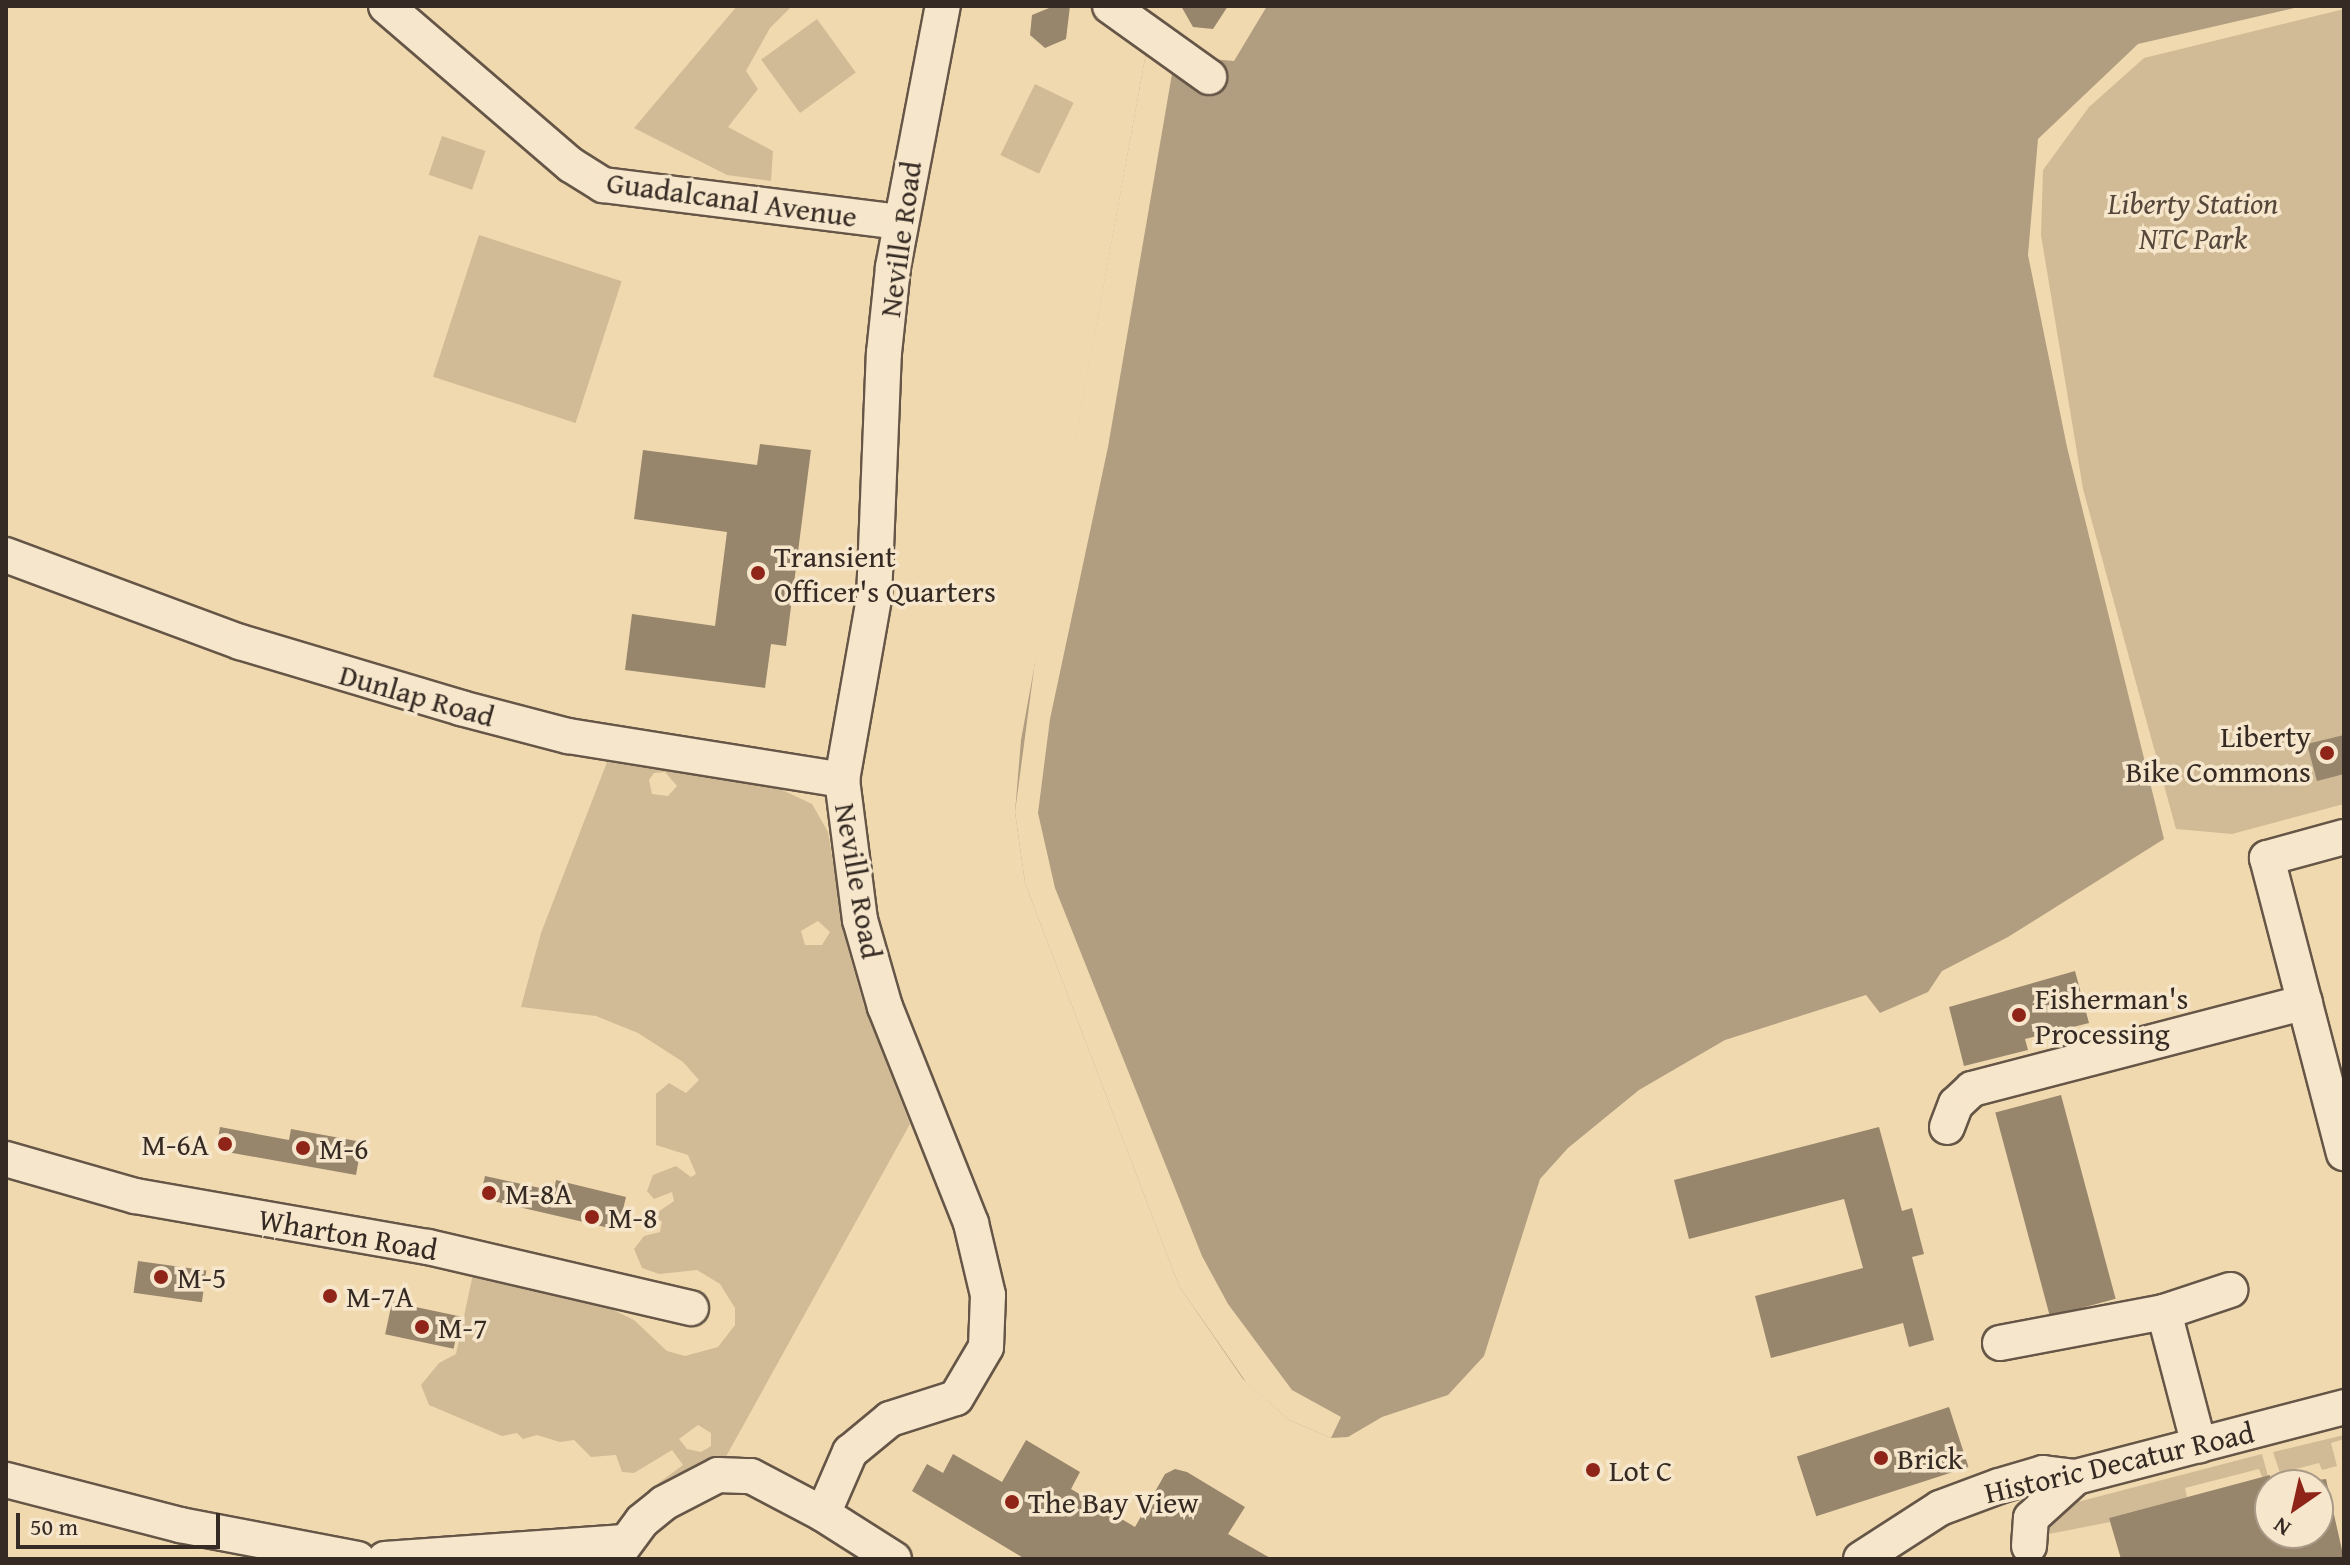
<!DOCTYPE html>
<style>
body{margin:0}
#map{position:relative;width:2350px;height:1565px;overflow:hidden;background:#f1d9af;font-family:"Gentium Book Plus",serif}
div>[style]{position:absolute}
.green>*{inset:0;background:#d1bb97;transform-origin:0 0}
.water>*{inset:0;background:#b19e80}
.pier>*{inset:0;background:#f1d9af}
.building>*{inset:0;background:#97856c;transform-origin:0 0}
.roads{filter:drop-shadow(2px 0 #655647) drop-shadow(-2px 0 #655647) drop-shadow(0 2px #655647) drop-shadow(0 -2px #655647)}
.minor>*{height:34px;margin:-17px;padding:0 17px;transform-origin:17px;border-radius:17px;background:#f6e6cb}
.dots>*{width:22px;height:22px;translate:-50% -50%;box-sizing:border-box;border:4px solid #f6e6cb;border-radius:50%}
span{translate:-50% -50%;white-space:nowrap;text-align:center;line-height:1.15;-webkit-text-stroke:7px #f6e6cb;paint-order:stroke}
.street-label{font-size:30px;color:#362b24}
.park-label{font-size:30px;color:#55483b;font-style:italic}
.poi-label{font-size:30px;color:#362b24}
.left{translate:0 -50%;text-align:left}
.right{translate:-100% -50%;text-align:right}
.frame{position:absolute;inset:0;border:8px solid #362b24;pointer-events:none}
.north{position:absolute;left:2254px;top:1469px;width:80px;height:80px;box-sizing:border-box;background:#f6e6cb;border:2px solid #a99b88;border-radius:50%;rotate:214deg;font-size:22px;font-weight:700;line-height:32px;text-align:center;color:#362b24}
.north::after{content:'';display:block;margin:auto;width:28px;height:36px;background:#8f2418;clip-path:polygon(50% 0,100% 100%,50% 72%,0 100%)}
.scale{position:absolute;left:16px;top:1513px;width:204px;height:36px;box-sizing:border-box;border:4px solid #362b24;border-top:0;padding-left:10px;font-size:24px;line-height:28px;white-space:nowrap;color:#362b24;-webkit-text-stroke:6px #f6e6cb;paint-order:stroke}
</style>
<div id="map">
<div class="green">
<div style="clip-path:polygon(737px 6px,792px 6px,770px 28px,746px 71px,758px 89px,728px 127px,773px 151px,771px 181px,727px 175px,634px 128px)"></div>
<div style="clip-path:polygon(2344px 9px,2344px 804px,2232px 834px,2176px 829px,2083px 489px,2041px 235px,2043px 170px,2089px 107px,2144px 58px)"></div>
<div style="left:817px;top:19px;width:66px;height:69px;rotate:54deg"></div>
<div style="left:1035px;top:84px;width:43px;height:79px;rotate:26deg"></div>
<div style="left:442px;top:136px;width:46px;height:41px;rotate:19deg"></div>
<div style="left:479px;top:235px;width:150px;height:149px;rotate:18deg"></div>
<div style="clip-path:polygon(evenodd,607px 762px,778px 788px,812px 804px,828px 832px,847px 946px,864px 1006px,910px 1124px,723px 1462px,650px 1499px,645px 1493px,683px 1465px,672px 1450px,634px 1473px,622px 1472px,616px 1455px,591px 1457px,574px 1440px,560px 1442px,537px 1435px,523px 1439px,517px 1433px,502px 1436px,429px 1405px,421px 1385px,439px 1363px,456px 1354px,473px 1274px,603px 1305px,634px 1320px,667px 1351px,685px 1356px,718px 1347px,735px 1325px,735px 1308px,720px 1284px,697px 1270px,659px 1274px,642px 1268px,634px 1249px,644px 1236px,660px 1232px,662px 1221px,655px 1221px,658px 1212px,674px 1201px,672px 1192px,654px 1199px,647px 1191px,653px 1175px,676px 1166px,691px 1177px,696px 1174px,688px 1155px,656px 1145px,656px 1094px,669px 1083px,686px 1093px,699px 1080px,683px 1062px,638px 1033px,596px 1016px,521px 1007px,541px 933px,607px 762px,665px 772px,677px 786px,668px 796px,652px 794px,649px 780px,654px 773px,665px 772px,607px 762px,818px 921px,830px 932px,822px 945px,805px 945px,801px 931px,818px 921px,607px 762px,698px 1425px,711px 1433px,711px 1446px,701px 1452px,687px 1449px,679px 1439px,698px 1425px)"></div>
<div style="clip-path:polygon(2344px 1435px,2344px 1439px,2331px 1443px,2337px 1466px,2322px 1470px,2319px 1463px,2280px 1473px,2273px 1452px)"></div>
<div style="clip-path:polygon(2262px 1454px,2268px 1476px,2262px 1477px,2259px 1469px,2185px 1488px,2187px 1497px,2109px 1518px,2110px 1522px,2039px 1536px,2058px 1507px)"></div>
</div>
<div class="water">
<div style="clip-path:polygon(1267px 6px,2303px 6px,2138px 44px,2038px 139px,2028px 255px,2067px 447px,2164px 839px,2008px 937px,1942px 971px,1928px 992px,1880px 1013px,1866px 995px,1725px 1040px,1639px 1090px,1568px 1148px,1540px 1179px,1484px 1356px,1448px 1395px,1382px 1417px,1348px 1437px,1331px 1438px,1289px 1420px,1243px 1379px,1179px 1286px,1025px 883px,1015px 812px,1021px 740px,1146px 53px,1234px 61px)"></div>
</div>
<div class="pier">
<div style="clip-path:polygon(1154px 52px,1173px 68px,1108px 447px,1050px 719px,1038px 813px,1055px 888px,1202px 1256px,1228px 1304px,1292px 1390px,1341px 1417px,1331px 1438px,1289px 1420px,1246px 1382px,1179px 1286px,1025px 883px,1015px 812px,1036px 654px,1146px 53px,1151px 57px)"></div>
</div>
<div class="building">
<div style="clip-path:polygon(1054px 6px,1070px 6px,1066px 39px,1045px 48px,1030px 35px,1032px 15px)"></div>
<div style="clip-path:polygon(1181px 6px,1228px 6px,1213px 29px,1193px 27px)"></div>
<div style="clip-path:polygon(760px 444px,811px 450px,786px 646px,771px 644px,765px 688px,625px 670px,632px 614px,715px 626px,727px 532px,634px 519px,643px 450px,757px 465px)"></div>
<div style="clip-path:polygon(2344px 735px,2344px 774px,2317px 781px,2307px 744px)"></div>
<div style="clip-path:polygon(2075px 971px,2089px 1023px,2025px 1039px,2028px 1050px,1964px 1066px,1949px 1007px)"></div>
<div style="left:2061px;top:1095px;width:211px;height:68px;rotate:75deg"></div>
<div style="clip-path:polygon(220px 1127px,289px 1140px,291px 1129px,362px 1142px,356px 1175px,216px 1150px)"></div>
<div style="clip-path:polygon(1879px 1127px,1902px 1211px,1912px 1208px,1924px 1254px,1912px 1257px,1934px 1340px,1909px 1347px,1903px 1323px,1771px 1358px,1755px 1296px,1863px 1268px,1844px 1199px,1689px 1239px,1674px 1180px)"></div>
<div style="clip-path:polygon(485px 1176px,554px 1191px,556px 1180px,626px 1197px,618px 1230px,480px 1198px)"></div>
<div style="left:138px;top:1261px;width:69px;height:32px;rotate:8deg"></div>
<div style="left:392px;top:1302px;width:70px;height:33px;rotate:12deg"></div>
<div style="left:1949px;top:1407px;width:63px;height:160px;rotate:72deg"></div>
<div style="clip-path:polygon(1026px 1440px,1080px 1472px,1071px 1489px,1135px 1527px,1165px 1474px,1175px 1469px,1187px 1472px,1245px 1507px,1228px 1534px,1272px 1559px,1025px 1559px,912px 1491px,927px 1464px,943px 1473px,953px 1454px,1002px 1482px)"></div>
<div style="clip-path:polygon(2270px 1475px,2270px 1533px,2318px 1533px,2318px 1480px,2326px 1479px,2344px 1559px,2121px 1559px,2109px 1518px)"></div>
</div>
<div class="roads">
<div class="minor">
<div style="left:386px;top:6px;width:244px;rotate:40.7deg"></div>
<div style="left:571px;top:165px;width:38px;rotate:32deg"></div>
<div style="left:603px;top:185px;width:299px;rotate:7.1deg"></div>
<div style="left:1110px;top:6px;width:122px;rotate:35.6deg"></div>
<div style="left:6px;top:555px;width:250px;rotate:20.4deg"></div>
<div style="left:240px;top:642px;width:231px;rotate:16.6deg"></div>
<div style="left:461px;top:708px;width:111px;rotate:14.7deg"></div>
<div style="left:568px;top:736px;width:278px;rotate:9.1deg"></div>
<div style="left:2344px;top:837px;width:80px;rotate:164.7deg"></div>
<div style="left:2267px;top:858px;width:305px;rotate:75.4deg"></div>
<div style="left:1947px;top:1127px;width:25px;rotate:-69deg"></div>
<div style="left:1956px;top:1104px;width:22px;rotate:-43deg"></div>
<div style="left:1972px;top:1089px;width:344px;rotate:-14.6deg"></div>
<div style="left:6px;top:1159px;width:134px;rotate:16deg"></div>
<div style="left:135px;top:1196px;width:297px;rotate:9.9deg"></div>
<div style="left:428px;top:1247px;width:270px;rotate:13.1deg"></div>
<div style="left:2164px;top:1312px;width:138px;rotate:75.3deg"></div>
<div style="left:2000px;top:1343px;width:167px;rotate:-10.7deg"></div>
<div style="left:2164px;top:1312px;width:70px;rotate:-18.4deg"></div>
<div style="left:6px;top:1480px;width:180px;rotate:14.5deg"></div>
<div style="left:180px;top:1525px;width:181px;rotate:10.8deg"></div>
<div style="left:823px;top:1514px;width:84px;rotate:32.4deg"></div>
<div style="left:2029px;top:1546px;width:28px;rotate:-86deg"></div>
<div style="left:2031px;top:1518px;width:61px;rotate:-42.3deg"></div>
<div style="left:385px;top:1559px;width:240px;rotate:-4.1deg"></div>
<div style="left:614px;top:1559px;width:47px;rotate:-53.6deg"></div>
<div style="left:642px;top:1521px;width:28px;rotate:-39deg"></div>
<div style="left:664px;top:1503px;width:61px;rotate:-27.4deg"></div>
<div style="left:718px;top:1475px;width:33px;rotate:2deg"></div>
<div style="left:751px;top:1476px;width:81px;rotate:27.8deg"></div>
<div style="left:823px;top:1514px;width:68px;rotate:-66.5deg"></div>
<div style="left:850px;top:1452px;width:52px;rotate:-39.5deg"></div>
<div style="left:890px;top:1419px;width:69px;rotate:-17.7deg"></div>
<div style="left:956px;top:1398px;width:59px;rotate:-59.5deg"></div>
<div style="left:986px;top:1347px;width:52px;rotate:-87.8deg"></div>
<div style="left:988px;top:1295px;width:74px;rotate:-103.3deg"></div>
<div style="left:971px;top:1223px;width:232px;rotate:-111.7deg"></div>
<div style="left:885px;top:1007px;width:91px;rotate:-106deg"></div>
<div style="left:860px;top:920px;width:141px;rotate:-97.3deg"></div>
<div style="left:842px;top:780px;width:184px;rotate:-80deg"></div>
<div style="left:874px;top:599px;width:246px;rotate:-87.7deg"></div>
<div style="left:884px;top:353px;width:86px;rotate:-84deg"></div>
<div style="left:893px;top:267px;width:266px;rotate:-79.2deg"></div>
<div style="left:1861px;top:1559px;width:94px;rotate:-32.8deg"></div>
<div style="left:1940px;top:1508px;width:63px;rotate:-20.4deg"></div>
<div style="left:1999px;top:1486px;width:46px;rotate:-16.5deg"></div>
<div style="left:2043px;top:1473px;width:33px;rotate:7deg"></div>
<div style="left:2076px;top:1477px;width:277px;rotate:-14.6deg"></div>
</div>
</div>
<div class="dots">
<div style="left:758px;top:573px;background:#8f2418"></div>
<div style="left:2327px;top:753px;background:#8f2418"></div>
<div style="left:2019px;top:1015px;background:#8f2418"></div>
<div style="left:225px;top:1144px;background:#8f2418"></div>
<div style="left:303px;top:1148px;background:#8f2418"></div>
<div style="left:489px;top:1193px;background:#8f2418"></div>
<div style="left:592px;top:1217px;background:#8f2418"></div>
<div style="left:161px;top:1277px;background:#8f2418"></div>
<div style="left:330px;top:1296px;background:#8f2418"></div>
<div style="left:422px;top:1327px;background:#8f2418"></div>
<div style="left:1881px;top:1458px;background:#8f2418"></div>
<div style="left:1593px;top:1470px;background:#8f2418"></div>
<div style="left:1012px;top:1502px;background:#8f2418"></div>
</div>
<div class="street-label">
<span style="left:732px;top:199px;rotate:8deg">Guadalcanal Avenue</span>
<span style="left:900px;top:239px;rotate:-82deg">Neville Road</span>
<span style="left:417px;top:695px;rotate:16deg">Dunlap Road</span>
<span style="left:859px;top:881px;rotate:80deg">Neville Road</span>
<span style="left:348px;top:1234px;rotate:10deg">Wharton Road</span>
<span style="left:2119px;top:1462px;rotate:-13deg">Historic Decatur Road</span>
</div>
<div class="park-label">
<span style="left:2193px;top:220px">Liberty Station<br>NTC Park</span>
</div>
<div class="poi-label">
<span class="left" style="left:774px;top:573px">Transient<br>Officer's Quarters</span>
<span class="right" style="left:2311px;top:753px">Liberty<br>Bike Commons</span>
<span class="left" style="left:2035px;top:1015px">Fisherman's<br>Processing</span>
<span class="right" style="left:209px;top:1144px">M-6A</span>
<span class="left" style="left:319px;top:1148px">M-6</span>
<span class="left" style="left:505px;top:1193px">M-8A</span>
<span class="left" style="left:608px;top:1217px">M-8</span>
<span class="left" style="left:177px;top:1277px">M-5</span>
<span class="left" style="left:346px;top:1296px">M-7A</span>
<span class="left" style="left:438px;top:1327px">M-7</span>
<span class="left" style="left:1897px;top:1458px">Brick</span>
<span class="left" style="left:1609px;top:1470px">Lot C</span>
<span class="left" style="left:1028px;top:1502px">The Bay View</span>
</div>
<div class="frame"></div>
<div class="north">N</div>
<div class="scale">50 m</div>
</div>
